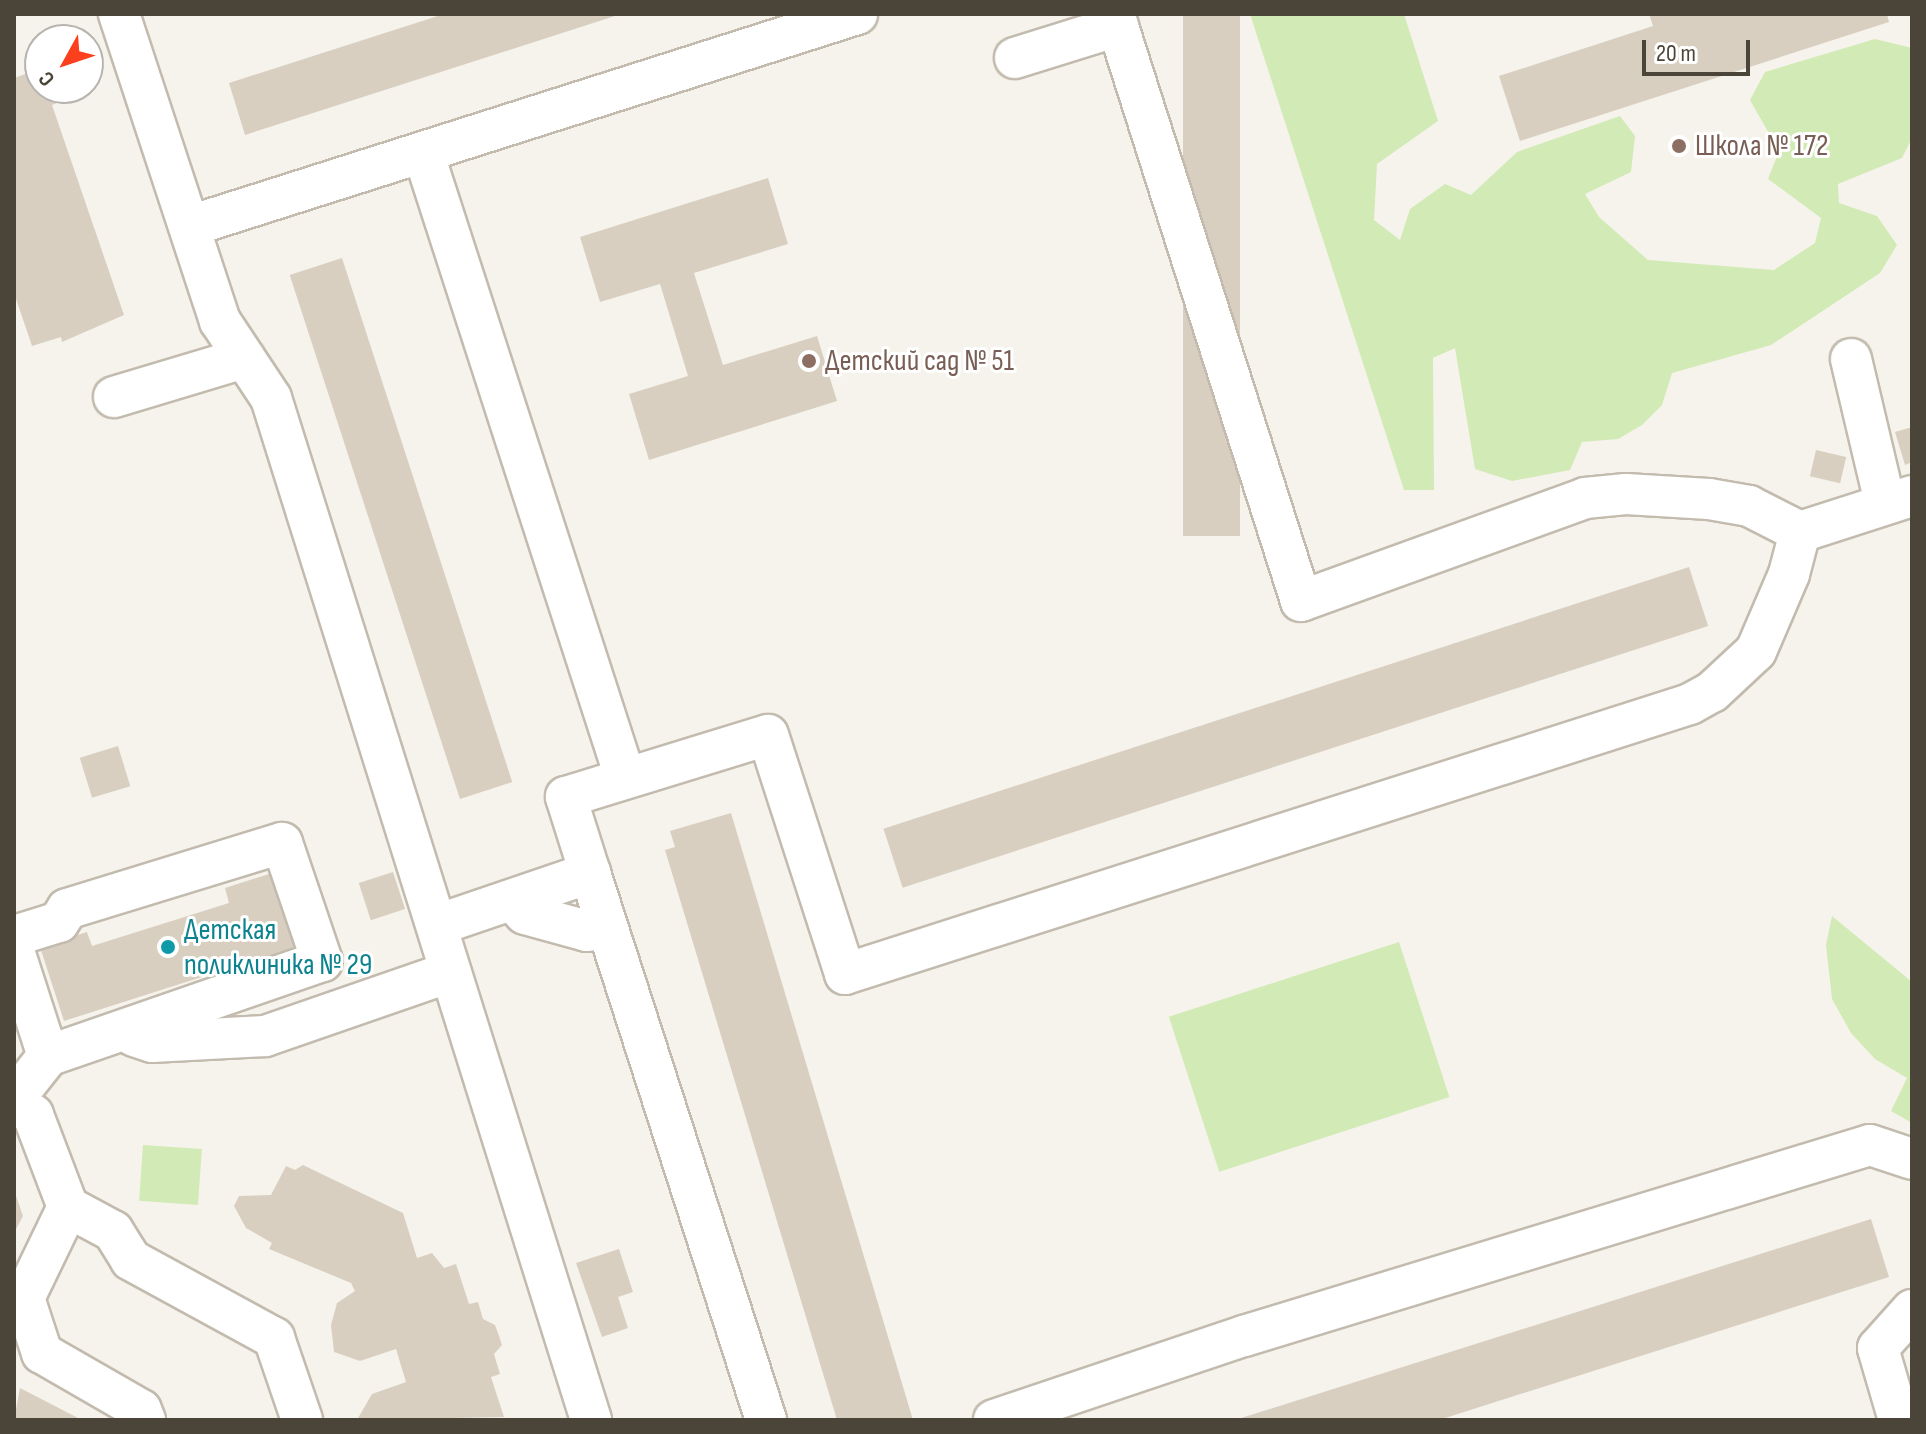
<!DOCTYPE html>
<meta charset="utf-8">
<style>
body{margin:0}
#map{position:relative;width:1926px;height:1434px;overflow:hidden;background:#f6f3ec;font-family:"Sofia Sans Condensed",sans-serif}
div>[style]{position:absolute}
.green>*{inset:0;background:#d2eab5;transform-origin:0 0}
.building>*{inset:0;background:#d8cfc1;transform-origin:0 0}
.roads{filter:drop-shadow(2px 0 #c2bbae) drop-shadow(-2px 0 #c2bbae) drop-shadow(0 2px #c2bbae) drop-shadow(0 -2px #c2bbae)}
.minor>*{height:40px;margin:-20px;padding:0 20px;transform-origin:20px;border-radius:20px;background:#fff}
.dots>*{width:22px;height:22px;translate:-50% -50%;box-sizing:border-box;border:4px solid #fff;border-radius:50%}
span{translate:-50% -50%;white-space:nowrap;text-align:center;line-height:1.15;-webkit-text-stroke:6px #fff;paint-order:stroke}
.education-label{font-size:30px;color:#785e54}
.left{translate:0 -50%;text-align:left}
.culture-label{font-size:30px;color:#0d838f}
.frame{position:absolute;inset:0;border:16px solid #4b4439;pointer-events:none}
.north{position:absolute;left:24px;top:24px;width:80px;height:80px;box-sizing:border-box;background:#fff;border:2px solid #b7b4b0;border-radius:50%;rotate:230deg;font-size:22px;font-weight:700;line-height:32px;text-align:center;color:#4b4439}
.north::after{content:'';display:block;margin:auto;width:28px;height:36px;background:#fc3f1d;clip-path:polygon(50% 0,100% 100%,50% 72%,0 100%)}
.scale{position:absolute;left:1642px;top:40px;width:108px;height:36px;box-sizing:border-box;border:4px solid #4b4439;border-top:0;padding-left:10px;font-size:24px;line-height:28px;white-space:nowrap;color:#4b4439;-webkit-text-stroke:6px #fff;paint-order:stroke}
</style>
<div id="map">
<div class="green">
<div style="clip-path:polygon(1250px 14px,1404px 14px,1438px 121px,1377px 164px,1374px 220px,1400px 240px,1410px 209px,1445px 184px,1471px 195px,1517px 152px,1620px 116px,1635px 136px,1631px 172px,1585px 194px,1599px 217px,1648px 260px,1774px 270px,1815px 243px,1821px 218px,1768px 179px,1779px 151px,1750px 100px,1765px 72px,1875px 39px,1912px 48px,1912px 138px,1902px 158px,1838px 184px,1839px 203px,1877px 216px,1897px 245px,1880px 273px,1771px 345px,1672px 373px,1662px 405px,1642px 425px,1618px 439px,1582px 442px,1570px 470px,1512px 481px,1475px 469px,1455px 348px,1433px 358px,1434px 490px,1404px 490px)"></div>
<div style="clip-path:polygon(1832px 916px,1912px 982px,1912px 1123px,1891px 1111px,1907px 1078px,1875px 1059px,1851px 1033px,1832px 999px,1826px 945px)"></div>
<div style="left:1399px;top:942px;width:163px;height:242px;rotate:72deg"></div>
<div style="left:143px;top:1145px;width:59px;height:56px;rotate:4deg"></div>
</div>
<div class="building">
<div style="clip-path:polygon(444px 14px,618px 15px,245px 135px,229px 83px)"></div>
<div style="left:1183px;top:14px;width:57px;height:522px"></div>
<div style="clip-path:polygon(1649px 14px,1887px 14px,1889px 22px,1520px 141px,1499px 76px,1653px 26px)"></div>
<div style="clip-path:polygon(40px 69px,40px 88px,60px 88px,65px 100px,52px 105px,124px 315px,62px 342px,61px 337px,32px 346px,14px 293px,14px 78px)"></div>
<div style="clip-path:polygon(768px 178px,788px 244px,694px 273px,723px 365px,817px 336px,837px 401px,649px 460px,629px 394px,688px 376px,660px 284px,600px 302px,580px 237px)"></div>
<div style="left:342px;top:258px;width:551px;height:55px;rotate:72deg"></div>
<div style="clip-path:polygon(1912px 427px,1912px 462px,1905px 465px,1895px 432px)"></div>
<div style="left:1816px;top:450px;width:31px;height:27px;rotate:13deg"></div>
<div style="left:1689px;top:567px;width:62px;height:847px;rotate:72deg"></div>
<div style="left:118px;top:746px;width:42px;height:40px;rotate:73deg"></div>
<div style="clip-path:polygon(731px 813px,913px 1420px,837px 1420px,665px 850px,675px 847px,670px 831px)"></div>
<div style="left:393px;top:872px;width:39px;height:36px;rotate:72deg"></div>
<div style="clip-path:polygon(272px 873px,296px 947px,64px 1021px,40px 947px,87px 932px,92px 946px,229px 903px,225px 888px)"></div>
<div style="clip-path:polygon(303px 1165px,403px 1213px,417px 1258px,432px 1253px,444px 1268px,456px 1264px,469px 1304px,478px 1302px,483px 1319px,495px 1325px,499px 1336px,502px 1345px,494px 1354px,500px 1374px,491px 1377px,504px 1417px,357px 1420px,372px 1394px,406px 1382px,396px 1349px,360px 1361px,334px 1352px,331px 1325px,337px 1303px,355px 1291px,351px 1283px,269px 1249px,272px 1243px,246px 1228px,234px 1206px,239px 1196px,271px 1195px,286px 1166px,295px 1170px)"></div>
<div style="clip-path:polygon(14px 1190px,23px 1216px,14px 1233px)"></div>
<div style="clip-path:polygon(1871px 1219px,1889px 1277px,1439px 1420px,1235px 1420px)"></div>
<div style="clip-path:polygon(619px 1249px,633px 1292px,618px 1297px,628px 1328px,602px 1337px,576px 1263px)"></div>
<div style="clip-path:polygon(20px 1388px,82px 1420px,14px 1420px)"></div>
</div>
<div class="roads">
<div class="minor">
<div style="left:119px;top:14px;width:323px;rotate:71.8deg"></div>
<div style="left:220px;top:321px;width:92px;rotate:56.5deg"></div>
<div style="left:271px;top:398px;width:1071px;rotate:72.61deg"></div>
<div style="left:1114px;top:14px;width:616px;rotate:72.33deg"></div>
<div style="left:1301px;top:601px;width:302px;rotate:-19.9deg"></div>
<div style="left:1585px;top:498px;width:41px;rotate:-5.6deg"></div>
<div style="left:1626px;top:494px;width:83px;rotate:3.4deg"></div>
<div style="left:1709px;top:499px;width:41px;rotate:9.9deg"></div>
<div style="left:1749px;top:506px;width:57px;rotate:27deg"></div>
<div style="left:1015px;top:58px;width:108px;rotate:-17.3deg"></div>
<div style="left:423px;top:152px;width:657px;rotate:72.09deg"></div>
<div style="left:190px;top:226px;width:700px;rotate:-17.63deg"></div>
<div style="left:1851px;top:359px;width:148px;rotate:76.7deg"></div>
<div style="left:114px;top:397px;width:136px;rotate:-16.7deg"></div>
<div style="left:590px;top:873px;width:575px;rotate:72.16deg"></div>
<div style="left:512px;top:900px;width:19px;rotate:47deg"></div>
<div style="left:525px;top:914px;width:64px;rotate:15.3deg"></div>
<div style="left:587px;top:931px;width:20px;rotate:-9deg"></div>
<div style="left:437px;top:925px;width:162px;rotate:-18.8deg"></div>
<div style="left:590px;top:873px;width:80px;rotate:-107.5deg"></div>
<div style="left:566px;top:797px;width:211px;rotate:-17.1deg"></div>
<div style="left:768px;top:735px;width:251px;rotate:72.1deg"></div>
<div style="left:845px;top:974px;width:887px;rotate:-17.72deg"></div>
<div style="left:1690px;top:704px;width:25px;rotate:-29deg"></div>
<div style="left:1712px;top:692px;width:60px;rotate:-43deg"></div>
<div style="left:1756px;top:651px;width:84px;rotate:-66.8deg"></div>
<div style="left:1789px;top:574px;width:43px;rotate:-75.3deg"></div>
<div style="left:1800px;top:532px;width:118px;rotate:-17.8deg"></div>
<div style="left:14px;top:936px;width:47px;rotate:-17.3deg"></div>
<div style="left:59px;top:922px;width:15px;rotate:-58deg"></div>
<div style="left:67px;top:909px;width:225px;rotate:-17.1deg"></div>
<div style="left:282px;top:843px;width:125px;rotate:71.3deg"></div>
<div style="left:322px;top:961px;width:290px;rotate:160.9deg"></div>
<div style="left:48px;top:1056px;width:55px;rotate:128.3deg"></div>
<div style="left:14px;top:951px;width:110px;rotate:72.1deg"></div>
<div style="left:134px;top:1036px;width:19px;rotate:18deg"></div>
<div style="left:152px;top:1042px;width:113px;rotate:-3deg"></div>
<div style="left:265px;top:1036px;width:196px;rotate:-19.1deg"></div>
<div style="left:14px;top:1102px;width:23px;rotate:34deg"></div>
<div style="left:33px;top:1115px;width:98px;rotate:69.2deg"></div>
<div style="left:68px;top:1207px;width:101px;rotate:115.8deg"></div>
<div style="left:24px;top:1298px;width:58px;rotate:71.9deg"></div>
<div style="left:42px;top:1353px;width:114px;rotate:29.9deg"></div>
<div style="left:141px;top:1410px;width:11px;rotate:68deg"></div>
<div style="left:68px;top:1207px;width:51px;rotate:28.1deg"></div>
<div style="left:113px;top:1231px;width:34px;rotate:58deg"></div>
<div style="left:131px;top:1260px;width:163px;rotate:28.6deg"></div>
<div style="left:274px;top:1338px;width:87px;rotate:71.1deg"></div>
<div style="left:994px;top:1420px;width:264px;rotate:-18.6deg"></div>
<div style="left:1244px;top:1336px;width:654px;rotate:-16.97deg"></div>
<div style="left:1870px;top:1145px;width:44px;rotate:18.4deg"></div>
<div style="left:1899px;top:1420px;width:75px;rotate:-106.3deg"></div>
<div style="left:1878px;top:1348px;width:51px;rotate:-48.2deg"></div>
</div>
</div>
<div class="dots">
<div style="left:1679px;top:146px;background:#8d6e63"></div>
<div style="left:809px;top:361px;background:#8d6e63"></div>
<div style="left:168px;top:947px;background:#0f9aa8"></div>
</div>
<div class="education-label">
<span class="left" style="left:1695px;top:146px">Школа № 172</span>
<span class="left" style="left:825px;top:361px">Детский сад № 51</span>
</div>
<div class="culture-label">
<span class="left" style="left:184px;top:947px">Детская<br>поликлиника № 29</span>
</div>
<div class="frame"></div>
<div class="north">С</div>
<div class="scale">20 m</div>
</div>
